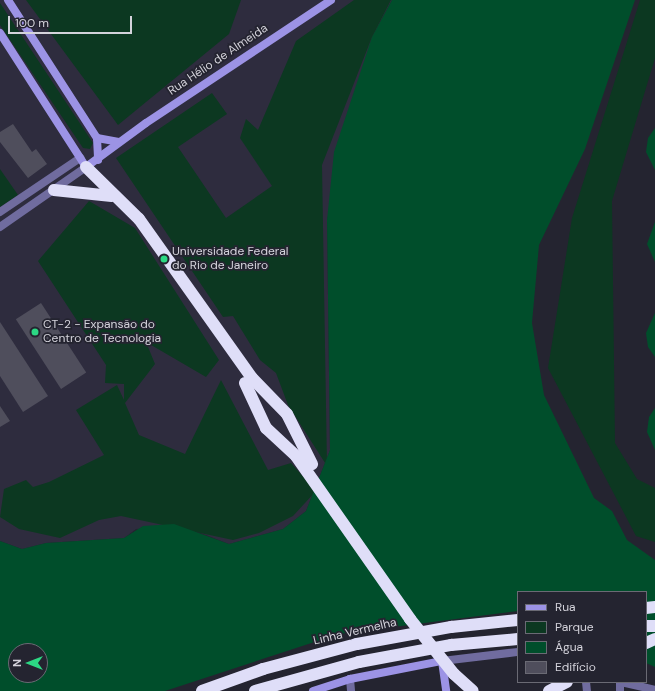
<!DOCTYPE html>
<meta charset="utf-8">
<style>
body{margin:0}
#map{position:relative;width:655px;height:691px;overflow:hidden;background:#242430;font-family:"DM Sans",sans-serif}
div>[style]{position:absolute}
.built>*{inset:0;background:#2e2c3e}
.green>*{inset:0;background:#0c3821}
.water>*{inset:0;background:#004e2b}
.building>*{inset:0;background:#4f4e5c;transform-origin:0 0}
.street>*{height:8px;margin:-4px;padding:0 4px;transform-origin:4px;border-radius:4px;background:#706c9f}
.secondary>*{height:8px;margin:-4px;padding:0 4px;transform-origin:4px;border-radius:4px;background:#9c93e5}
.highway>*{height:12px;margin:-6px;padding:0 6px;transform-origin:6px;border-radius:6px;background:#dfdef8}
.highway-bridge>*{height:12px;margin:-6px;padding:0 6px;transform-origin:6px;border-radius:6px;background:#dfdef8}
.dots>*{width:11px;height:11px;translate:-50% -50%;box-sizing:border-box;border:2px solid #242430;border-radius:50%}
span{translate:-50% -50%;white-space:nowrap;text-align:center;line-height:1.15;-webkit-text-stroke:3.5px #242430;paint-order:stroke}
.street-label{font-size:12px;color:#d4d3db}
.poi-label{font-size:12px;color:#d4d3db}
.left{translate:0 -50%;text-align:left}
.legend{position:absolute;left:517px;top:591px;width:130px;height:92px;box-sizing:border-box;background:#242430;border:1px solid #6a6a74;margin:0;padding:5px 7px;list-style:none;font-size:12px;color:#d4d3db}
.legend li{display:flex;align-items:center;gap:8px;height:20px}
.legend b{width:20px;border:1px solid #6a6a74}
.north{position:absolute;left:8px;top:643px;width:40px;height:40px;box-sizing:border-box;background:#242430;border:1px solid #6a6a74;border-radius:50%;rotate:270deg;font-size:11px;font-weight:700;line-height:16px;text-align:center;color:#d4d3db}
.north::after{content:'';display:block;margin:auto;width:14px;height:18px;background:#2cd884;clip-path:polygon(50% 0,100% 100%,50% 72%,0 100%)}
.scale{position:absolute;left:8px;top:16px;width:124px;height:18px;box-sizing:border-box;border:2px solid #d4d3db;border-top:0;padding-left:5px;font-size:12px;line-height:14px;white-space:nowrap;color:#d4d3db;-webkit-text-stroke:3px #242430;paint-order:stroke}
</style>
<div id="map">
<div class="built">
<div style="clip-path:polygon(0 0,392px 0,372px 37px,327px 220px,330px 450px,306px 511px,283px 529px,229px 544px,183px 526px,136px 529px,124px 538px,46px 543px,22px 549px,0 541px)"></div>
</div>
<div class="green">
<div style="clip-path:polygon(26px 0,241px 0,229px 34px,118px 125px)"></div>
<div style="clip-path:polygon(354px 0,391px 0,372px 37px,322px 165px,327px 466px,288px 405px,276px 373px,260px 360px,233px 316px,223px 317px,116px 158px,212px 93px,227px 114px,178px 147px,226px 218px,272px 186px,240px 138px,246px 119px,258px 130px,296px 41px)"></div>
<div style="clip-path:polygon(640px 0,655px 0,655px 58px,612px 201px,615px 443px,637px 479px,655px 488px,655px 542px,636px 536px,548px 368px,572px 218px)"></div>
<div style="clip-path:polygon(0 3px,93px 143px,90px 149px,83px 148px,0 25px)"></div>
<div style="clip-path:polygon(0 169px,18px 195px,0 207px)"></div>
<div style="clip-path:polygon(89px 201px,135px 228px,219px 360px,206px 377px,146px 342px,155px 364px,125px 403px,139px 435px,185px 454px,221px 380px,268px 470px,291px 463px,316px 491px,293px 516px,259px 533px,233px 540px,121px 516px,99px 520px,60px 538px,19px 529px,0 517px,4px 489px,26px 480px,33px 487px,49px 482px,104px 455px,76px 410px,117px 385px,124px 400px,124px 384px,105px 383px,106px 365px,38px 261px)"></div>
</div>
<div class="water">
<div style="clip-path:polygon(evenodd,392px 0,635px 0,585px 149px,539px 245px,532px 323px,544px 395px,594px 498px,612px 511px,627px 540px,655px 560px,655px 667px,646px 663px,646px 592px,518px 592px,518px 611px,339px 634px,165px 691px,0 691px,0 541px,22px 549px,46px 543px,124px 538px,143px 526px,174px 524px,229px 544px,283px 529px,306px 511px,330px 450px,327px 220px,334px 152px,372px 37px,392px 0,16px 651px,40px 651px,40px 675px,16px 675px,16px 651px)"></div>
<div style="clip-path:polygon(655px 128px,655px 170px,646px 152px,648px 138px)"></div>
<div style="clip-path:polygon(655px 222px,655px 262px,647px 244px)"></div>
<div style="clip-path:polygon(655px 313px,655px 357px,648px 347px,646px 333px)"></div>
<div style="clip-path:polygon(655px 408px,655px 450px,647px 432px,649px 417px)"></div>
</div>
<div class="building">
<div style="clip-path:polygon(13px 124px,32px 152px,36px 149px,47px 164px,28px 178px,0 142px,0 132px)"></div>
<div style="left:41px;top:303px;width:83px;height:30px;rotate:57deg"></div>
<div style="clip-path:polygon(0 322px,48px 396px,23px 412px,0 376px)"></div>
<div style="clip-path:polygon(0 406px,10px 421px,0 427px)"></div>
</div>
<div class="street">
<div style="left:0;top:212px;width:97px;rotate:-34deg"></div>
<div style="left:0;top:227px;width:105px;rotate:-34.9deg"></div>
<div style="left:442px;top:661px;width:77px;rotate:-6.8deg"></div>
<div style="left:350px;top:679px;width:12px;rotate:85deg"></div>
<div style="left:586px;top:682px;width:9px;rotate:84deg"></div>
<div style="left:620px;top:682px;width:9px;rotate:90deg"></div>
<div style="left:621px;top:682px;width:35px;rotate:13deg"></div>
</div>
<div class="secondary">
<div style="left:8px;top:0;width:164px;rotate:57.2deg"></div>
<div style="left:97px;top:138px;width:22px;rotate:87deg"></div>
<div style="left:0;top:33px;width:159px;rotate:57.3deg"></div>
<div style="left:86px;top:167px;width:74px;rotate:-36.3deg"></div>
<div style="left:146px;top:123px;width:222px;rotate:-33.6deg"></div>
<div style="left:97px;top:138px;width:22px;rotate:10deg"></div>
<div style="left:313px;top:691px;width:39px;rotate:-18deg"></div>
<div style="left:350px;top:679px;width:94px;rotate:-11.1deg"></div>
<div style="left:442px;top:661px;width:30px;rotate:82deg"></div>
</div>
<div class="highway">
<div style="left:86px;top:167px;width:74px;rotate:44.5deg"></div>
<div style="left:139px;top:219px;width:195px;rotate:54.6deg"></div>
<div style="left:54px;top:190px;width:58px;rotate:5.9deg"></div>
<div style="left:646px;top:608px;width:9px;rotate:-6deg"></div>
<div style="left:646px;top:626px;width:9px"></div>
<div style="left:646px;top:643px;width:10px;rotate:-24deg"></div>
<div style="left:202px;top:691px;width:65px;rotate:-19.8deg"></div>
<div style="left:263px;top:669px;width:97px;rotate:-14.9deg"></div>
<div style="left:357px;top:644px;width:96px;rotate:-10.3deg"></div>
<div style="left:451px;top:627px;width:67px;rotate:-6deg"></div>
<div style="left:255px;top:691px;width:108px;rotate:-15.6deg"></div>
<div style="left:359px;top:662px;width:94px;rotate:-10.5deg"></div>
<div style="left:451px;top:645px;width:67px;rotate:-5.1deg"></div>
<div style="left:549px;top:691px;width:20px;rotate:-27deg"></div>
</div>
<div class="highway-bridge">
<div style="left:252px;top:378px;width:50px;rotate:45.8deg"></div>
<div style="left:287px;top:414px;width:56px;rotate:63.4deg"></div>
<div style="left:245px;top:383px;width:50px;rotate:65deg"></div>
<div style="left:266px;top:428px;width:41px;rotate:43deg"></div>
<div style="left:296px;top:456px;width:199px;rotate:55deg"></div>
<div style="left:410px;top:619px;width:70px;rotate:51.3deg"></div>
<div style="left:454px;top:674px;width:25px;rotate:42deg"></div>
</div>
<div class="dots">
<div style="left:164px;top:259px;background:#2cd884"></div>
<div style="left:35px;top:332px;background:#2cd884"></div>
</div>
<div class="street-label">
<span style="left:218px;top:60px;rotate:-34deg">Rua Hélio de Almeida</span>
<span style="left:355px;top:632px;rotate:-13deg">Linha Vermelha</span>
</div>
<div class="poi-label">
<span class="left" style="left:172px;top:259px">Universidade Federal<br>do Rio de Janeiro</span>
<span class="left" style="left:43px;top:332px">CT-2 - Expansão do<br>Centro de Tecnologia</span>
</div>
<ul class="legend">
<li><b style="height:5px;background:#9c93e5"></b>Rua</li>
<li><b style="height:11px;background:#0c3821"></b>Parque</li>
<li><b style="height:11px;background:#004e2b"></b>Água</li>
<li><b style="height:11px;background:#4f4e5c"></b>Edifício</li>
</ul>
<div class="north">N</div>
<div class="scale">100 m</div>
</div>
